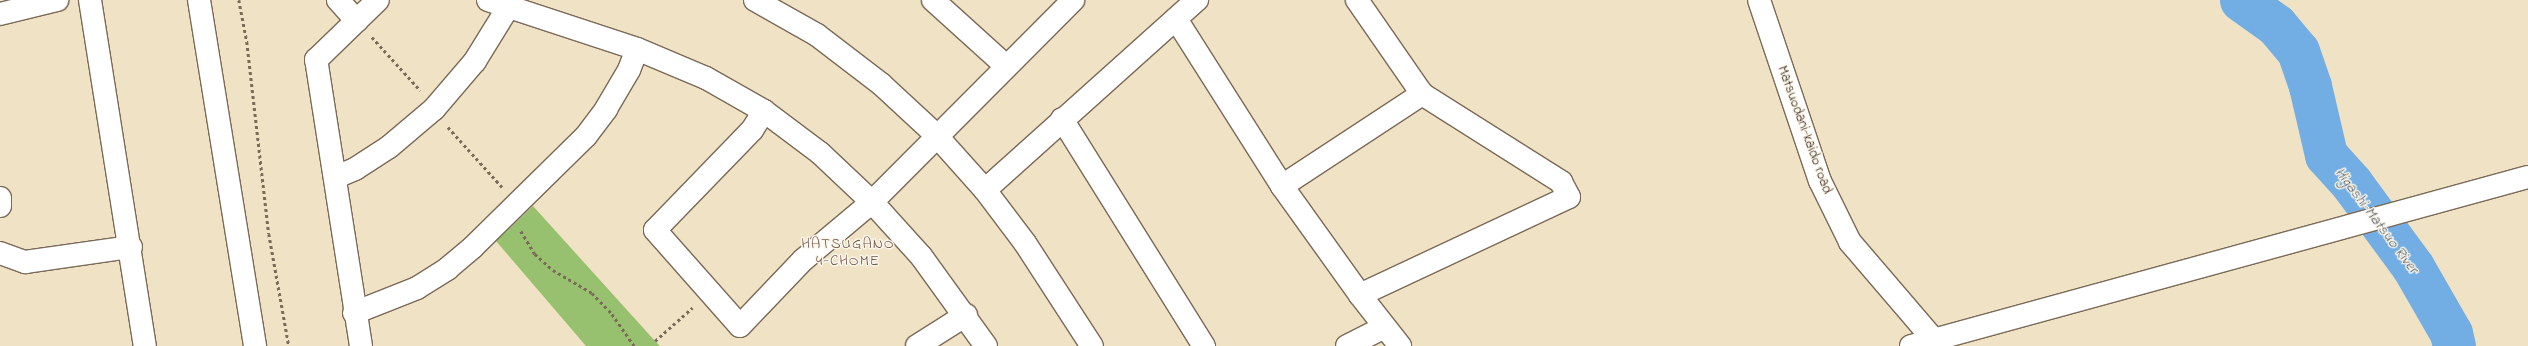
<!DOCTYPE html>
<style>
body{margin:0}
#map{position:relative;width:2528px;height:346px;overflow:hidden;background:#f0e2c4;font-family:"Indie Flower",sans-serif}
div>[style]{position:absolute}
.green>*{inset:0;background:#97c16e}
.river>*{height:43px;margin:-21.5px;padding:0 21.5px;transform-origin:21.5px;border-radius:21.5px;background:#72aee3}
.path>*{height:2.5px;margin-top:-1.25px;transform-origin:0;background:repeating-linear-gradient(90deg,#7a6a58 0 3px,transparent 0 6px)}
.roads{filter:drop-shadow(1px 0 #7a6a58) drop-shadow(-1px 0 #7a6a58) drop-shadow(0 1px #7a6a58) drop-shadow(0 -1px #7a6a58)}
.minor>*{height:22px;margin:-11px;padding:0 11px;transform-origin:11px;border-radius:11px;background:#fff}
.tertiary>*{height:22px;margin:-11px;padding:0 11px;transform-origin:11px;border-radius:11px;background:#fff}
span{translate:-50% -50%;white-space:nowrap;text-align:center;line-height:1.15;-webkit-text-stroke:3px #fbf7ec;paint-order:stroke}
.street-label{font-size:14px;color:#3b2a1e}
.water-label{font-size:15px;color:#4e5863;font-style:italic}
.neighbourhood-label{font-size:15px;color:#735648;letter-spacing:1px}
</style>
<div id="map">
<div class="green">
<div style="clip-path:polygon(533px 206px,655px 341px,660px 346px,586px 346px,496px 241px)"></div>
</div>
<div class="river">
<div style="left:2241px;top:0;width:43px;rotate:35.5deg"></div>
<div style="left:2276px;top:25px;width:34px;rotate:50deg"></div>
<div style="left:2298px;top:51px;width:37px;rotate:71deg"></div>
<div style="left:2310px;top:86px;width:71px;rotate:76.9deg"></div>
<div style="left:2326px;top:155px;width:39px;rotate:48deg"></div>
<div style="left:2352px;top:184px;width:103px;rotate:53.7deg"></div>
<div style="left:2413px;top:267px;width:76px;rotate:60.1deg"></div>
<div style="left:2451px;top:333px;width:13px;rotate:77deg"></div>
</div>
<div class="path">
<div style="left:239px;top:0;width:43px;rotate:79.2deg"></div>
<div style="left:247px;top:42px;width:193px;rotate:83.5deg"></div>
<div style="left:269px;top:234px;width:114px;rotate:79.9deg"></div>
<div style="left:372px;top:37px;width:72px;rotate:47.8deg"></div>
<div style="left:448px;top:127px;width:81px;rotate:48deg"></div>
<div style="left:521px;top:231px;width:27px;rotate:59deg"></div>
<div style="left:535px;top:254px;width:24px;rotate:42deg"></div>
<div style="left:553px;top:270px;width:45px;rotate:30.5deg"></div>
<div style="left:592px;top:293px;width:29px;rotate:46deg"></div>
<div style="left:612px;top:314px;width:39px;rotate:55deg"></div>
<div style="left:655px;top:341px;width:50px;rotate:-41.7deg"></div>
</div>
<div class="roads">
<div class="minor">
<div style="left:90px;top:0;width:350px;rotate:81deg"></div>
<div style="left:338px;top:0;width:28px;rotate:48deg"></div>
<div style="left:488px;top:0;width:157px;rotate:18.2deg"></div>
<div style="left:637px;top:49px;width:75px;rotate:22.8deg"></div>
<div style="left:706px;top:78px;width:67px;rotate:29.6deg"></div>
<div style="left:764px;top:111px;width:70px;rotate:36.9deg"></div>
<div style="left:820px;top:153px;width:71px;rotate:43.3deg"></div>
<div style="left:872px;top:202px;width:73px;rotate:47.8deg"></div>
<div style="left:921px;top:256px;width:111px;rotate:54.2deg"></div>
<div style="left:755px;top:0;width:71px;rotate:29.4deg"></div>
<div style="left:817px;top:35px;width:81px;rotate:37.4deg"></div>
<div style="left:881px;top:84px;width:74px;rotate:42.8deg"></div>
<div style="left:935px;top:134px;width:75px;rotate:48.2deg"></div>
<div style="left:985px;top:190px;width:66px;rotate:53deg"></div>
<div style="left:1025px;top:243px;width:123px;rotate:57deg"></div>
<div style="left:933px;top:0;width:98px;rotate:42.1deg"></div>
<div style="left:1357px;top:0;width:114px;rotate:55.3deg"></div>
<div style="left:1422px;top:94px;width:165px;rotate:32.3deg"></div>
<div style="left:1561px;top:182px;width:17px;rotate:62deg"></div>
<div style="left:1569px;top:197px;width:231px;rotate:154.9deg"></div>
<div style="left:1759px;top:0;width:191px;rotate:71.4deg"></div>
<div style="left:1820px;top:181px;width:68px;rotate:63.8deg"></div>
<div style="left:1850px;top:242px;width:137px;rotate:49.4deg"></div>
<div style="left:0;top:14px;width:59px;rotate:-13.8deg"></div>
<div style="left:1176px;top:19px;width:198px;rotate:57.6deg"></div>
<div style="left:1282px;top:186px;width:134px;rotate:54.4deg"></div>
<div style="left:1360px;top:295px;width:65px;rotate:51.9deg"></div>
<div style="left:764px;top:111px;width:22px;rotate:122deg"></div>
<div style="left:752px;top:130px;width:139px;rotate:134.1deg"></div>
<div style="left:655px;top:230px;width:128px;rotate:48.5deg"></div>
<div style="left:740px;top:326px;width:91px;rotate:-46.3deg"></div>
<div style="left:803px;top:260px;width:90px;rotate:-40deg"></div>
<div style="left:872px;top:202px;width:285px;rotate:-45.1deg"></div>
<div style="left:1062px;top:119px;width:268px;rotate:58deg"></div>
<div style="left:336px;top:177px;width:21px;rotate:-23deg"></div>
<div style="left:355px;top:169px;width:40px;rotate:-32.9deg"></div>
<div style="left:389px;top:147px;width:59px;rotate:-40.2deg"></div>
<div style="left:434px;top:109px;width:63px;rotate:-49.5deg"></div>
<div style="left:475px;top:61px;width:65px;rotate:-58.3deg"></div>
<div style="left:1282px;top:186px;width:168px;rotate:-33.3deg"></div>
<div style="left:985px;top:190px;width:285px;rotate:-41.9deg"></div>
<div style="left:0;top:198px;width:8px;rotate:90deg"></div>
<div style="left:0;top:253px;width:27px;rotate:20deg"></div>
<div style="left:25px;top:262px;width:107px;rotate:-8.1deg"></div>
<div style="left:354px;top:313px;width:68px;rotate:-21.6deg"></div>
<div style="left:417px;top:288px;width:36px;rotate:-32deg"></div>
<div style="left:447px;top:269px;width:34px;rotate:-40deg"></div>
<div style="left:473px;top:247px;width:158px;rotate:-44.5deg"></div>
<div style="left:586px;top:136px;width:34px;rotate:-53deg"></div>
<div style="left:606px;top:109px;width:45px;rotate:-59.5deg"></div>
<div style="left:629px;top:70px;width:22px;rotate:-69deg"></div>
<div style="left:361px;top:346px;width:290px;rotate:-98.9deg"></div>
<div style="left:316px;top:60px;width:86px;rotate:-44.1deg"></div>
<div style="left:917px;top:346px;width:58px;rotate:-32.3deg"></div>
<div style="left:1347px;top:346px;width:42px;rotate:-26.6deg"></div>
</div>
<div class="tertiary">
<div style="left:199px;top:0;width:351px;rotate:80.8deg"></div>
<div style="left:1911px;top:346px;width:640px;rotate:-15.32deg"></div>
</div>
</div>
<div class="street-label">
<span style="left:1804px;top:130px;rotate:70deg">Matsuodani-kaido road</span>
</div>
<div class="water-label">
<span style="left:2376px;top:221px;rotate:53deg">Higashi-Matsuo River</span>
</div>
<div class="neighbourhood-label">
<span style="left:848px;top:253px">HATSUGANO<br>4-CHOME</span>
</div>
</div>
